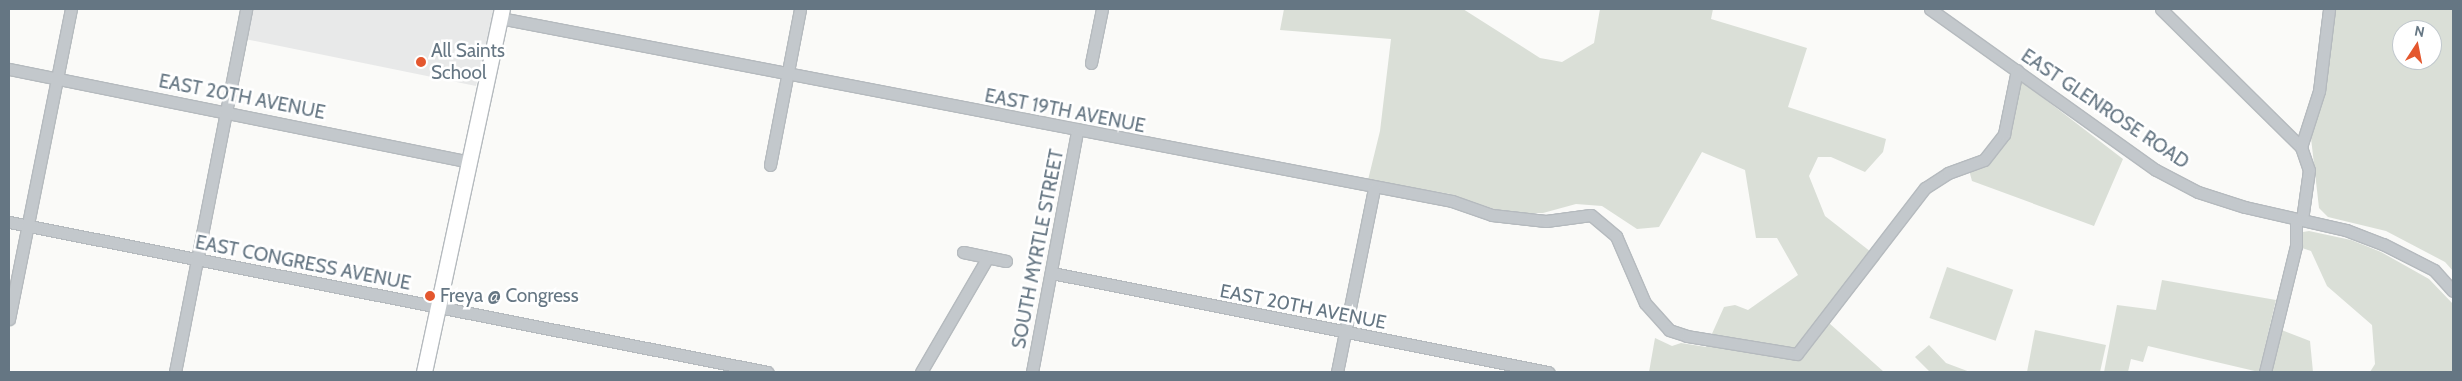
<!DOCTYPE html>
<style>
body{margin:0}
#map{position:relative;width:2462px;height:381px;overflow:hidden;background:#fafaf8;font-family:Cabin,sans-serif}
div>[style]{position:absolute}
.built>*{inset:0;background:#e8e9e9}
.green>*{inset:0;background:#dadfd7;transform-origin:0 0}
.roads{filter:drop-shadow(1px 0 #b5babe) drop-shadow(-1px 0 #b5babe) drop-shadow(0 1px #b5babe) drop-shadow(0 -1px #b5babe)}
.minor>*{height:11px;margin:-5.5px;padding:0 5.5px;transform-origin:5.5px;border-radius:5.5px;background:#c3c8cc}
.major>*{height:15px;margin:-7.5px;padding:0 7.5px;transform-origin:7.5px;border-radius:7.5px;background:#fff}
.dots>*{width:14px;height:14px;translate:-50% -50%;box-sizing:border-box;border:2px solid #fff;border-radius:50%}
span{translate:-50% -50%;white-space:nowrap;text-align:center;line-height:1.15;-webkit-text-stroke:5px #fff;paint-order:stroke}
.poi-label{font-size:19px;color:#657683}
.left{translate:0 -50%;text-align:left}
.street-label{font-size:19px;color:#657683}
.frame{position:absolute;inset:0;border:10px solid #657683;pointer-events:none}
.north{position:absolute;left:2392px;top:20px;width:50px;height:50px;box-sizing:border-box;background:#fff;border:1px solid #c1c8cd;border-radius:50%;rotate:11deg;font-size:14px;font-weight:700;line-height:20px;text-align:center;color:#657683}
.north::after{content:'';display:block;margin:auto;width:18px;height:22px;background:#e4572e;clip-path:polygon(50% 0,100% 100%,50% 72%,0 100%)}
</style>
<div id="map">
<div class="built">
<div style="clip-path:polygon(251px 9px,494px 9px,476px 86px,245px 39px)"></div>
</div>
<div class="green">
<div style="clip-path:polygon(1284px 9px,1463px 9px,1540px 58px,1562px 62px,1594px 43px,1600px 9px,1713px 9px,1711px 19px,1807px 48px,1788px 107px,1886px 139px,1883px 152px,1865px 172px,1831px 157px,1818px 157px,1809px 176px,1825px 216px,1880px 259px,1829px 323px,1884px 372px,1649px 372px,1655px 338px,1672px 346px,1681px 343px,1706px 347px,1724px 307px,1735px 305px,1748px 310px,1798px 275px,1777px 238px,1756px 238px,1745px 170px,1702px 152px,1659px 227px,1637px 229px,1602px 206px,1576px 204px,1543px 213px,1506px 213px,1450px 194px,1368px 180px,1380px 131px,1391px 39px,1280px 30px)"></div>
<div style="clip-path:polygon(evenodd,2334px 9px,2453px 9px,2453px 271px,2445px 262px,2386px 231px,2328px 217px,2319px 208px,2311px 138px,2322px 100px,2334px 9px,2402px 30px,2432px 30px,2432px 60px,2402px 60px,2402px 30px)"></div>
<div style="clip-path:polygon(2020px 80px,2123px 159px,2094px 226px,1972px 181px,1969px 170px,1986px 164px,2006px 143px)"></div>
<div style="clip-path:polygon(2309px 231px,2351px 240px,2381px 252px,2429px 279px,2453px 304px,2453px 372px,2370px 372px,2375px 364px,2372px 325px,2327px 286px,2311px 251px,2299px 247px,2303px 232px)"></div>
<div style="left:1947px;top:267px;width:70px;height:54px;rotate:19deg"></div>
<div style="clip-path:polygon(2162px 280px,2276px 300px,2259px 372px,2148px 346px,2143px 362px,2131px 359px,2128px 372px,2104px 372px,2117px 305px,2156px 310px)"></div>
<div style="clip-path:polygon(2279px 329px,2310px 341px,2313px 372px,2271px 372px)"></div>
<div style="clip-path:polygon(2035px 330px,2106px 345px,2100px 372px,2027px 372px)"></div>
<div style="clip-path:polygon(1929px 345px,1946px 363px,1970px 372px,1930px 372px,1915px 357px)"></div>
</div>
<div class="roads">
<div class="minor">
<div style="left:1930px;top:9px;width:277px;rotate:35.5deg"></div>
<div style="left:2156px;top:170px;width:47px;rotate:27.6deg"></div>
<div style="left:2198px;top:192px;width:49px;rotate:17.7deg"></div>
<div style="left:2245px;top:207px;width:104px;rotate:12.8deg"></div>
<div style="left:2346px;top:230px;width:40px;rotate:21deg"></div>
<div style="left:2383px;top:244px;width:57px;rotate:27deg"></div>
<div style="left:2434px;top:270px;width:28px;rotate:48deg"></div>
<div style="left:2161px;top:9px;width:197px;rotate:44.6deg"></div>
<div style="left:2301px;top:147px;width:24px;rotate:71deg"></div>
<div style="left:2309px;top:170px;width:50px;rotate:98deg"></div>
<div style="left:500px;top:18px;width:969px;rotate:10.88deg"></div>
<div style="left:1452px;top:201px;width:42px;rotate:19.3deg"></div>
<div style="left:1492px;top:215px;width:54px;rotate:6.3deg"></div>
<div style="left:1546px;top:221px;width:45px;rotate:-7.6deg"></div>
<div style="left:1591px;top:215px;width:33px;rotate:40deg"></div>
<div style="left:1616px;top:236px;width:73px;rotate:66.6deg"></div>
<div style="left:1645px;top:303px;width:36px;rotate:48deg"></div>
<div style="left:1669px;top:330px;width:19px;rotate:18deg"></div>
<div style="left:1687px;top:336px;width:111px;rotate:9.3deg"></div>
<div style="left:1797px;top:354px;width:210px;rotate:-52.4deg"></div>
<div style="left:1925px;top:188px;width:27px;rotate:-33deg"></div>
<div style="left:1948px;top:173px;width:38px;rotate:-20deg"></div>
<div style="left:1984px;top:160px;width:33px;rotate:-52deg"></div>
<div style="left:2004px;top:134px;width:65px;rotate:-78.5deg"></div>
<div style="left:1091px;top:63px;width:55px;rotate:-78.5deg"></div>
<div style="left:9px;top:69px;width:467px;rotate:11.4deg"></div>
<div style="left:2301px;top:147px;width:59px;rotate:-72.2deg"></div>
<div style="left:2319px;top:91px;width:83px;rotate:-83deg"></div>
<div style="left:770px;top:165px;width:159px;rotate:-79.1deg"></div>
<div style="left:9px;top:222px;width:773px;rotate:11.19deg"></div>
<div style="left:963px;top:252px;width:44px;rotate:11.8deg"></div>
<div style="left:1052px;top:273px;width:506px;rotate:11.29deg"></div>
<div style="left:9px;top:319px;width:316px;rotate:-78.7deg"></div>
<div style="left:175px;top:372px;width:370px;rotate:-78.9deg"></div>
<div style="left:921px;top:372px;width:133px;rotate:-59.8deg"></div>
<div style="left:1032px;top:372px;width:244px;rotate:-79.4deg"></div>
<div style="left:1337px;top:372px;width:187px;rotate:-78.6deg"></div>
<div style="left:2265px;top:372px;width:130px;rotate:-76.2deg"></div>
<div style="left:2296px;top:246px;width:27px;rotate:-90deg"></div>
</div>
<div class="major">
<div style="left:424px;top:372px;width:371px;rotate:-77.9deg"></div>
</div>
</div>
<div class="dots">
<div style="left:421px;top:62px;background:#e4572e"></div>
<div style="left:430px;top:296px;background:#e4572e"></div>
</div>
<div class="poi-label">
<span class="left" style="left:431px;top:62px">All Saints<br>School</span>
<span class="left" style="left:440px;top:296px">Freya @ Congress</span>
</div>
<div class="street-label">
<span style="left:242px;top:97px;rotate:11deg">EAST 20TH AVENUE</span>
<span style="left:2105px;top:109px;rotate:34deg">EAST GLENROSE ROAD</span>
<span style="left:1065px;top:111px;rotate:11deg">EAST 19TH AVENUE</span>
<span style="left:1038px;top:249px;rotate:-79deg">SOUTH MYRTLE STREET</span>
<span style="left:303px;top:263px;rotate:11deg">EAST CONGRESS AVENUE</span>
<span style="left:1303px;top:307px;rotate:11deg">EAST 20TH AVENUE</span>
</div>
<div class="frame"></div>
<div class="north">N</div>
</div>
